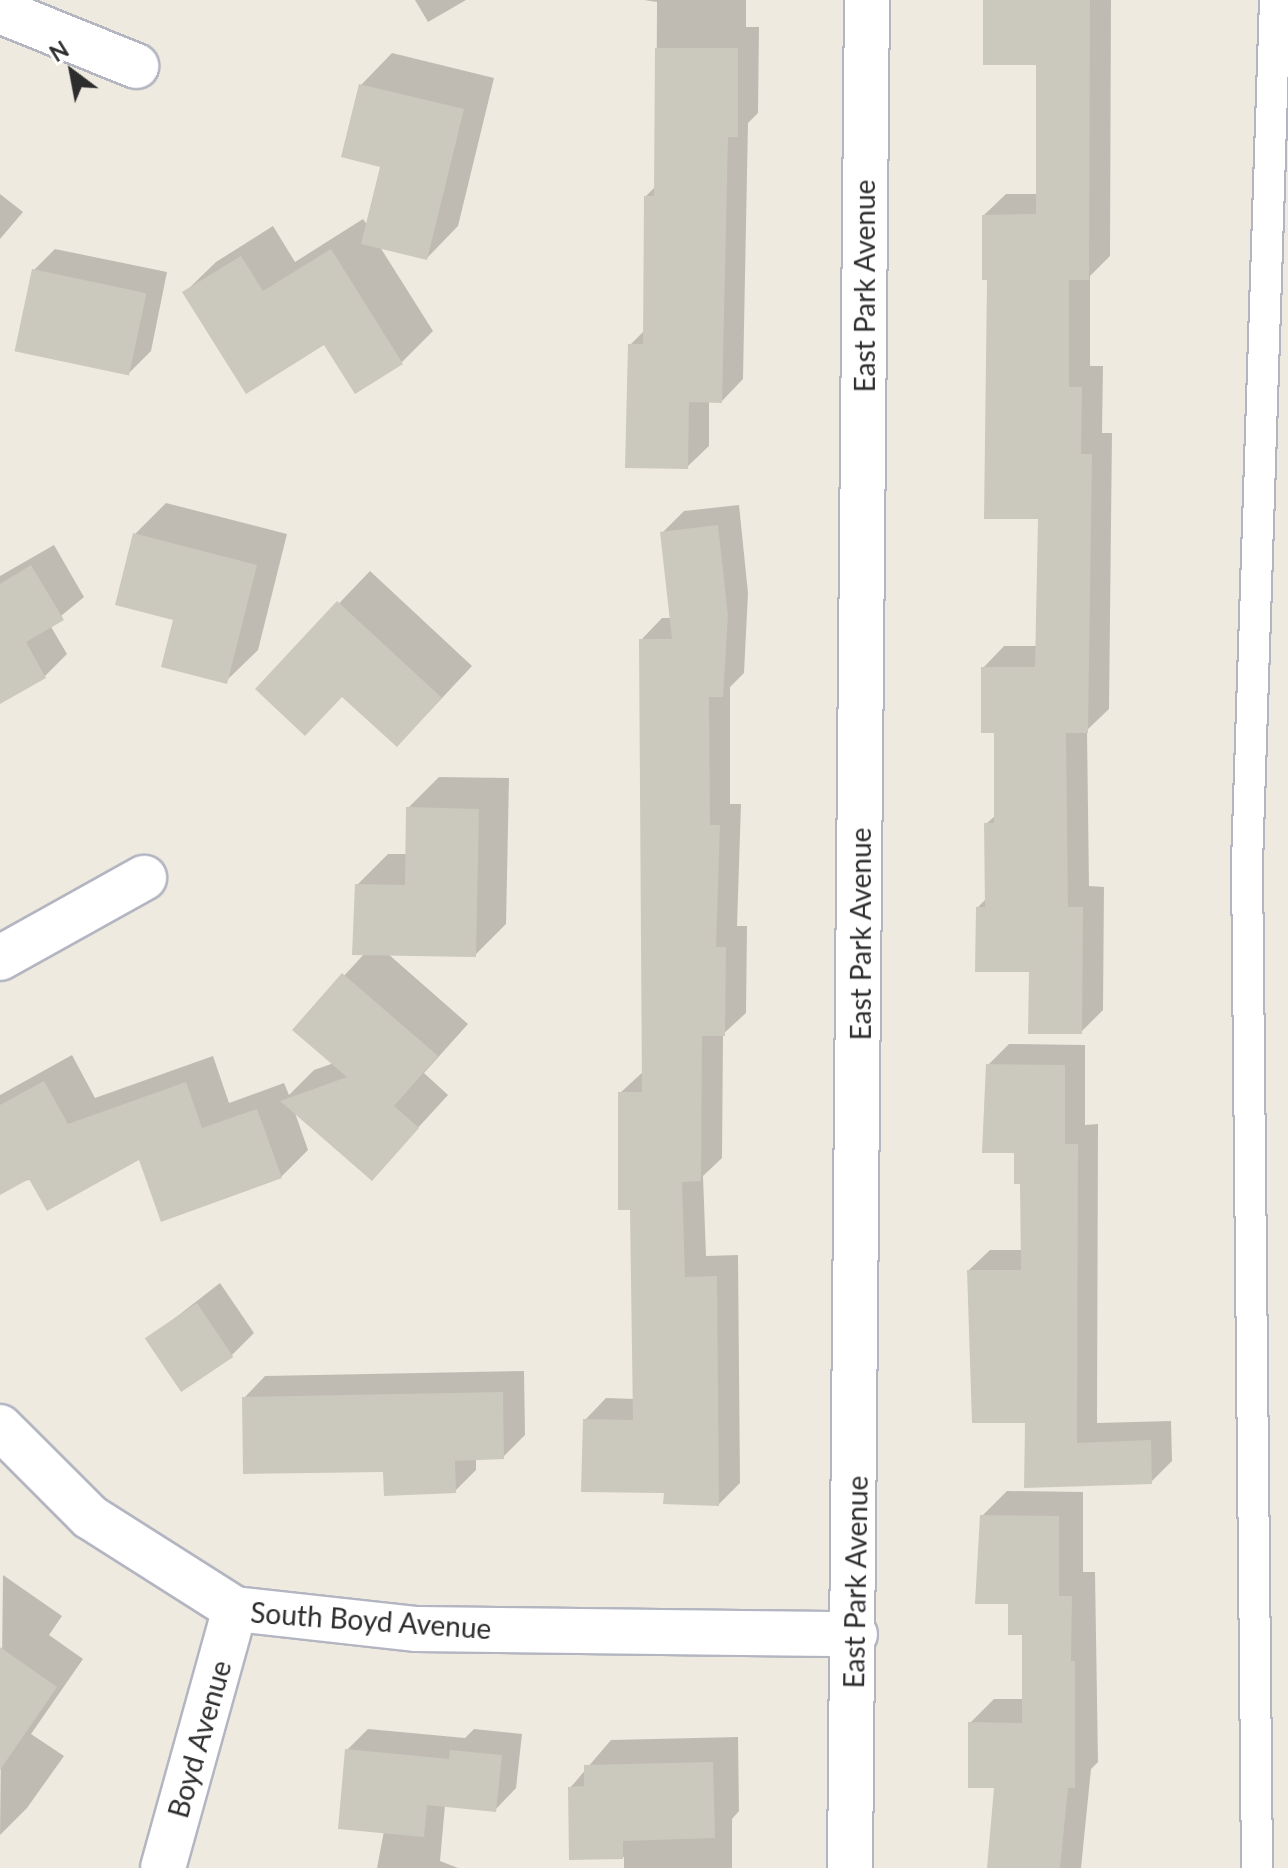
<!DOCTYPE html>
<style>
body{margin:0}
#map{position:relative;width:1288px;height:1868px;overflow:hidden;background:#efeae0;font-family:Lato,sans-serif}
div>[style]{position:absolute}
.shadow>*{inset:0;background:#0003}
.building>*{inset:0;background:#cbc8be;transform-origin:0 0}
.roads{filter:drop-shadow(2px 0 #b3b5c1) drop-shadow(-2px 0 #b3b5c1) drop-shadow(0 2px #b3b5c1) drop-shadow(0 -2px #b3b5c1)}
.lane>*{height:30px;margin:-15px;padding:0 15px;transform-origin:15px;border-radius:15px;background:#fff}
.street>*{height:44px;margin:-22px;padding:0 22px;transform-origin:22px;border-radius:22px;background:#fff}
span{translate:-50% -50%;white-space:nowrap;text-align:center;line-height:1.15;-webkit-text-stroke:8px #fff;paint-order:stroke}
.street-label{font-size:28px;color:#2d2d2d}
.north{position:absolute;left:32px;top:32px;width:80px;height:80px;-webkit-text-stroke:6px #fff;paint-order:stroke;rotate:328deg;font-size:22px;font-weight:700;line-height:32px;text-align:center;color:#2d2d2d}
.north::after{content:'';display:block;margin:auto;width:28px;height:36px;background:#2d2d2d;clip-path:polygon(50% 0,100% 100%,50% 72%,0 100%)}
</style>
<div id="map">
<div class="shadow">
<div style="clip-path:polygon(415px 0,466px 0,428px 22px)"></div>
<div style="clip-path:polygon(644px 0,746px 0,746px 27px,759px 27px,758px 113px,748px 123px,743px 379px,722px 401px,709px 401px,709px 446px,687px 467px,630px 345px,645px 330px,646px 196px,656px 186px,657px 2px)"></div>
<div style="clip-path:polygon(986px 0,1111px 0,1110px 256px,1090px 276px,1090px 366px,1103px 366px,1102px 433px,1112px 433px,1109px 709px,1087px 730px,1089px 886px,1104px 887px,1103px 1010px,1081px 1032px,978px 907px,987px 898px,986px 824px,996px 815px,996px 731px,983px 668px,1004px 646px,1037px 646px,1040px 517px,989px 278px,984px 215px,1006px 194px,1038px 194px,1038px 63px)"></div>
<div style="clip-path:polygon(392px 53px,494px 78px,458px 226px,427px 258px,380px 247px,433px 331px,402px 362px,356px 391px,325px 342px,184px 293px,216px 262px,273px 226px,295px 262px,363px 219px,368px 226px,383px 166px,343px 156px,361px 85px)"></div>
<div style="clip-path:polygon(0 194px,23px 212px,0 239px)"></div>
<div style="clip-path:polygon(55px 249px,167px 272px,151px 351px,129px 373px,34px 270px)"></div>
<div style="clip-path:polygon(166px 503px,287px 534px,258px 650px,226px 681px,176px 619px,135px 534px)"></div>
<div style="clip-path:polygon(739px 505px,748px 593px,744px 673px,730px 687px,730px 804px,741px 804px,737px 926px,747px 926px,746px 1013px,723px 1034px,722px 1158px,703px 1176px,706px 1256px,738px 1255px,740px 1483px,719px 1504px,666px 1491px,585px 1420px,606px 1398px,635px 1399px,632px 1208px,620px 1093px,644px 1071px,641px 640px,662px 618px,671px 618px,662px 533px,684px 511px)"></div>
<div style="clip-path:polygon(54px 545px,84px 597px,50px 625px,67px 654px,45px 676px,0 702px,0 576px)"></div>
<div style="clip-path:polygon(370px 571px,472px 666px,428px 713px,343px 695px,257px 689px)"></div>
<div style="clip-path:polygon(439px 777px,509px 778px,506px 924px,475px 955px,387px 953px,468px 1024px,424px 1073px,448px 1095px,372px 1178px,294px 1110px,308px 1150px,281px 1177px,140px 1157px,0 1186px,0 1095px,72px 1055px,95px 1098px,213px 1056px,229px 1103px,284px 1083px,289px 1095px,314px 1070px,334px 1063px,295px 1029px,365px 953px,357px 885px,388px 854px,407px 854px,408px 808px)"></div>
<div style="clip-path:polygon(1009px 1044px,1085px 1045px,1085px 1125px,1098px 1124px,1097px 1423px,1171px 1421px,1172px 1461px,1151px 1482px,1027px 1421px,969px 1270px,990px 1250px,1023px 1250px,1022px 1182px,988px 1065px)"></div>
<div style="clip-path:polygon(220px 1283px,254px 1333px,232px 1355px,148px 1339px)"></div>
<div style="clip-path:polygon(524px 1371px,525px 1435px,503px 1457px,476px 1458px,476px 1470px,455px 1491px,385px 1470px,244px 1398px,265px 1376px)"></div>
<div style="clip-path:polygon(1007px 1491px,1083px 1492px,1083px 1572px,1095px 1572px,1098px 1762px,1091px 1769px,1081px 1868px,988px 1868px,996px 1786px,970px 1723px,994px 1699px,1024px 1699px,1024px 1633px,982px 1516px)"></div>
<div style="clip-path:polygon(3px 1575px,62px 1616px,49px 1635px,83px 1659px,31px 1734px,64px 1756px,27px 1808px,0 1835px)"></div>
<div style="clip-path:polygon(368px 1729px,465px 1738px,474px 1729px,522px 1734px,516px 1788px,495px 1810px,445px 1805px,440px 1861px,458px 1868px,377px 1868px,384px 1831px,347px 1750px)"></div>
<div style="clip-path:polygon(738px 1737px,739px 1811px,732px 1819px,732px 1868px,624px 1868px,624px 1857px,571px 1858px,570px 1788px,611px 1740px)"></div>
</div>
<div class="building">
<div style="clip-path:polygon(983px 0,1090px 0,1089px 280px,1069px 280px,1069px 387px,1082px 387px,1081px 454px,1092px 454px,1088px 733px,1066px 733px,1068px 907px,1083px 907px,1082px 1034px,1028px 1034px,1029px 972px,975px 972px,976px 907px,985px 907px,984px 823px,994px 823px,994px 733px,981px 733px,981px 667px,1035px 667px,1038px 519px,984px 519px,987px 280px,982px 280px,982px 215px,1036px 214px,1036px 65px,983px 65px)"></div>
<div style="clip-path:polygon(655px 48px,738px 48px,738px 137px,728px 137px,722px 403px,689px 402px,688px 469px,625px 468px,628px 344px,643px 344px,644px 196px,654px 196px)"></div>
<div style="clip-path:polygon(359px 84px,464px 109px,427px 260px,361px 244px,380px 167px,341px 157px)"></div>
<div style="clip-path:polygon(331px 249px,403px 364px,355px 394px,324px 345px,246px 394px,182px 292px,241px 256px,263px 291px)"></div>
<div style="left:32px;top:269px;width:117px;height:84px;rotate:12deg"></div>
<div style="clip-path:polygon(718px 525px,728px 615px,723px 697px,709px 697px,710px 825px,720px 825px,716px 947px,726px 947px,725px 1036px,702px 1036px,701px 1181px,682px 1182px,685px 1277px,717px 1276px,719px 1506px,663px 1504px,664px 1493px,581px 1492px,583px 1419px,633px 1420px,630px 1210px,618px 1210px,618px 1092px,642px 1092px,639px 639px,672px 639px,660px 532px)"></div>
<div style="clip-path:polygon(133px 533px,257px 565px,227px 684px,161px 667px,173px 620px,115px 605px)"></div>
<div style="clip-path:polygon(31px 565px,64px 620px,26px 642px,46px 678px,0 704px,0 584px)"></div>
<div style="clip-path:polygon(337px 601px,442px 698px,397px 747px,342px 697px,305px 736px,255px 689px)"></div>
<div style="clip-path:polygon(406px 807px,479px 809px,476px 957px,352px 955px,355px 884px,405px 885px)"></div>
<div style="clip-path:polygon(342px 973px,438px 1056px,394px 1106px,419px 1128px,372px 1181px,280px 1101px,347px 1077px,292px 1030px)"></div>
<div style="clip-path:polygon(986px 1064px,1065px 1065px,1065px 1144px,1078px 1144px,1077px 1443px,1151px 1440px,1152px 1484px,1024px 1488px,1025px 1423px,972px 1423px,967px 1270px,1021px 1270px,1020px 1184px,1014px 1184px,1014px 1153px,982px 1153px)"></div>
<div style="clip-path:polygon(44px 1081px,68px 1124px,186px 1082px,202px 1128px,257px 1109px,282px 1178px,161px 1222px,139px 1160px,47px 1211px,29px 1179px,0 1195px,0 1105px)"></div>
<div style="left:197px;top:1303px;width:65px;height:63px;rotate:56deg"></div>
<div style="clip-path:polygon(503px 1392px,504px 1459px,455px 1461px,456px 1493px,384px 1496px,383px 1472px,243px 1474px,242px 1397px)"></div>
<div style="clip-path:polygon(980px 1515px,1059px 1516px,1059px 1596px,1072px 1596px,1071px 1661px,1075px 1661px,1075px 1788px,1068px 1788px,1060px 1868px,987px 1868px,994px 1788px,968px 1788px,968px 1722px,1022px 1723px,1022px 1635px,1008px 1635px,1008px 1604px,975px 1604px)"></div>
<div style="clip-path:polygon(0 1647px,57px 1687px,0 1770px)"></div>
<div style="clip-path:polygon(345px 1749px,449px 1759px,450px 1750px,502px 1755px,496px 1812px,427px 1805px,424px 1837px,338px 1829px)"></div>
<div style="clip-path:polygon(713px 1762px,715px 1838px,623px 1841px,623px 1859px,569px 1860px,568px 1787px,584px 1786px,584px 1765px)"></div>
</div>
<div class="roads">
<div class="lane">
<div style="left:1257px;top:1868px;width:1005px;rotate:-90.57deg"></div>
<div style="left:1247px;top:863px;width:863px;rotate:-88.14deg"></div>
</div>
<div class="street">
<div style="left:0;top:11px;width:147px;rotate:22deg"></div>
<div style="left:0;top:958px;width:165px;rotate:-29.1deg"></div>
<div style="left:0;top:1427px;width:127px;rotate:45deg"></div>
<div style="left:90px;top:1517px;width:172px;rotate:32.4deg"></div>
<div style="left:235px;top:1609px;width:183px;rotate:6.3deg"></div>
<div style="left:417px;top:1629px;width:438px;rotate:0.7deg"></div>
<div style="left:163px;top:1868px;width:269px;rotate:-74.5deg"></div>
<div style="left:850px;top:1868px;width:1868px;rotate:-89.48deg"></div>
</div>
</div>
<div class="street-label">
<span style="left:864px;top:286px;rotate:-90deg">East Park Avenue</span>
<span style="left:860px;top:934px;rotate:-90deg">East Park Avenue</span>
<span style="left:855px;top:1582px;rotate:-89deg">East Park Avenue</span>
<span style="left:371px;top:1620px;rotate:4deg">South Boyd Avenue</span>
<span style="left:199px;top:1739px;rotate:-74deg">Boyd Avenue</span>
</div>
<div class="north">N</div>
</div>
